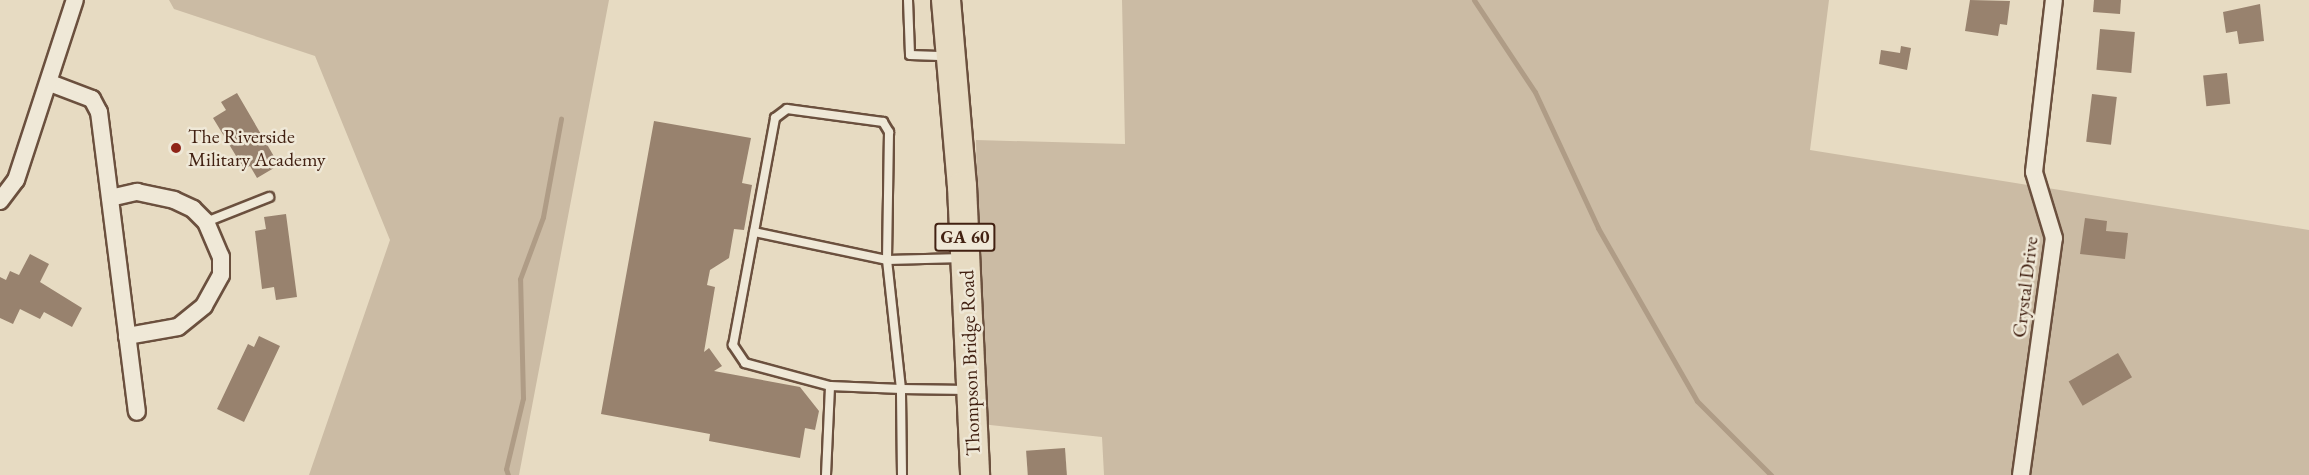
<!DOCTYPE html>
<style>
body{margin:0}
#map{position:relative;width:2309px;height:475px;overflow:hidden;background:#e7dbc2;font-family:"EB Garamond",serif}
div>[style]{position:absolute}
.green>*{inset:0;background:#cbbba4}
.stream>*{height:5px;margin:-2.5px;padding:0 2.5px;transform-origin:2.5px;border-radius:2.5px;background:#af9c86}
.building>*{inset:0;background:#98826e;transform-origin:0 0}
.roads{filter:drop-shadow(2px 0 #6b503e) drop-shadow(-2px 0 #6b503e) drop-shadow(0 2px #6b503e) drop-shadow(0 -2px #6b503e)}
.service>*{height:8px;margin:-4px;padding:0 4px;transform-origin:4px;border-radius:4px;background:#efe8d7}
.minor>*{height:16px;margin:-8px;padding:0 8px;transform-origin:8px;border-radius:8px;background:#efe8d7}
.trunk>*{height:28px;margin:-14px;padding:0 14px;transform-origin:14px;border-radius:14px;background:#e7dbc2}
.dots>*{width:16px;height:16px;translate:-50% -50%;box-sizing:border-box;border:3px solid #efe8d7;border-radius:50%}
span{translate:-50% -50%;white-space:nowrap;text-align:center;line-height:1.15;-webkit-text-stroke:5px #efe8d7;paint-order:stroke}
.shield-label span{padding:2px 4px;background:#efe8d7;border:2px solid;border-radius:4px;-webkit-text-stroke-width:0}
.shield-label{font-size:18px;color:#422112;font-weight:700}
.poi-label{font-size:20px;color:#422112}
.left{translate:0 -50%;text-align:left}
.street-label{font-size:20px;color:#422112}
</style>
<div id="map">
<div class="green">
<div style="clip-path:polygon(169px 0,609px 0,519px 475px,309px 475px,390px 240px,315px 56px,174px 9px)"></div>
<div style="clip-path:polygon(1122px 0,1829px 0,1810px 150px,2309px 230px,2309px 475px,1104px 475px,1102px 437px,981px 424px,976px 140px,1125px 144px)"></div>
</div>
<div class="stream">
<div style="left:1474px;top:0;width:110px;rotate:56.5deg"></div>
<div style="left:1535px;top:92px;width:150px;rotate:65.1deg"></div>
<div style="left:1598px;top:228px;width:199px;rotate:60.2deg"></div>
<div style="left:1697px;top:401px;width:105px;rotate:45deg"></div>
<div style="left:508px;top:475px;width:6px;rotate:-108deg"></div>
<div style="left:506px;top:469px;width:73px;rotate:-76.5deg"></div>
<div style="left:523px;top:398px;width:119px;rotate:-91.4deg"></div>
<div style="left:520px;top:279px;width:66px;rotate:-69.6deg"></div>
<div style="left:543px;top:217px;width:100px;rotate:-79.6deg"></div>
</div>
<div class="building">
<div style="clip-path:polygon(1970px 0,2010px 1px,2007px 25px,2000px 24px,1998px 36px,1965px 31px)"></div>
<div style="clip-path:polygon(2094px 0,2121px 0,2120px 14px,2093px 12px)"></div>
<div style="clip-path:polygon(2260px 4px,2264px 41px,2239px 44px,2237px 31px,2226px 33px,2223px 12px)"></div>
<div style="left:2100px;top:29px;width:35px;height:41px;rotate:5deg"></div>
<div style="clip-path:polygon(1901px 46px,1911px 48px,1907px 70px,1879px 64px,1881px 50px,1900px 53px)"></div>
<div style="left:2227px;top:73px;width:31px;height:24px;rotate:84deg"></div>
<div style="clip-path:polygon(237px 93px,279px 165px,257px 178px,250px 166px,244px 169px,213px 118px,226px 110px,221px 102px)"></div>
<div style="left:2092px;top:94px;width:25px;height:48px;rotate:7deg"></div>
<div style="clip-path:polygon(654px 121px,751px 138px,742px 183px,752px 185px,744px 230px,734px 229px,729px 258px,710px 270px,707px 285px,715px 287px,704px 352px,709px 348px,722px 366px,714px 371px,800px 387px,819px 411px,815px 430px,805px 428px,800px 458px,709px 441px,710px 434px,601px 414px)"></div>
<div style="clip-path:polygon(286px 214px,297px 297px,276px 300px,274px 287px,262px 289px,255px 231px,266px 229px,264px 217px)"></div>
<div style="clip-path:polygon(2085px 218px,2107px 221px,2106px 231px,2128px 233px,2125px 259px,2080px 254px)"></div>
<div style="clip-path:polygon(30px 254px,49px 264px,40px 282px,82px 308px,72px 327px,44px 312px,40px 319px,20px 309px,13px 324px,0 318px,0 277px,6px 280px,10px 271px,19px 275px)"></div>
<div style="clip-path:polygon(259px 336px,280px 346px,244px 422px,217px 409px,248px 344px,254px 347px)"></div>
<div style="left:2118px;top:353px;width:28px;height:57px;rotate:60deg"></div>
<div style="left:1065px;top:448px;width:27px;height:39px;rotate:86deg"></div>
</div>
<div class="roads">
<div class="service">
<div style="left:908px;top:0;width:55px;rotate:87.9deg"></div>
<div style="left:910px;top:55px;width:37px;rotate:2deg"></div>
<div style="left:206px;top:222px;width:68px;rotate:-21.6deg"></div>
<div style="left:754px;top:232px;width:136px;rotate:11.9deg"></div>
<div style="left:887px;top:260px;width:130px;rotate:83.8deg"></div>
<div style="left:901px;top:389px;width:71px;rotate:-177.6deg"></div>
<div style="left:826px;top:475px;width:89px;rotate:-87.4deg"></div>
<div style="left:830px;top:386px;width:88px;rotate:-164.9deg"></div>
<div style="left:745px;top:363px;width:22px;rotate:-124deg"></div>
<div style="left:733px;top:345px;width:231px;rotate:-79.5deg"></div>
<div style="left:775px;top:118px;width:15px;rotate:-37deg"></div>
<div style="left:787px;top:109px;width:97px;rotate:7.7deg"></div>
<div style="left:883px;top:122px;width:12px;rotate:59deg"></div>
<div style="left:889px;top:132px;width:128px;rotate:90.9deg"></div>
<div style="left:887px;top:260px;width:76px;rotate:-1.5deg"></div>
<div style="left:902px;top:475px;width:86px;rotate:-90.7deg"></div>
<div style="left:901px;top:389px;width:67px;rotate:0.9deg"></div>
</div>
<div class="minor">
<div style="left:50px;top:83px;width:45px;rotate:20.9deg"></div>
<div style="left:92px;top:99px;width:15px;rotate:62deg"></div>
<div style="left:99px;top:112px;width:302px;rotate:82.8deg"></div>
<div style="left:110px;top:198px;width:28px;rotate:-13deg"></div>
<div style="left:137px;top:192px;width:38px;rotate:12deg"></div>
<div style="left:174px;top:200px;width:21px;rotate:25deg"></div>
<div style="left:193px;top:209px;width:18px;rotate:45deg"></div>
<div style="left:206px;top:222px;width:38px;rotate:67deg"></div>
<div style="left:221px;top:257px;width:18px;rotate:90deg"></div>
<div style="left:221px;top:275px;width:35px;rotate:119deg"></div>
<div style="left:204px;top:306px;width:33px;rotate:141deg"></div>
<div style="left:178px;top:327px;width:52px;rotate:170deg"></div>
<div style="left:0;top:201px;width:26px;rotate:-53deg"></div>
<div style="left:16px;top:180px;width:189px;rotate:-71.9deg"></div>
<div style="left:2021px;top:475px;width:239px;rotate:-82.1deg"></div>
<div style="left:2054px;top:238px;width:69px;rotate:-106.9deg"></div>
<div style="left:2034px;top:172px;width:173px;rotate:-83.4deg"></div>
</div>
<div class="trunk">
<div style="left:946px;top:0;width:187px;rotate:85.1deg"></div>
<div style="left:962px;top:186px;width:289px;rotate:87.4deg"></div>
</div>
</div>
<div class="dots">
<div style="left:176px;top:148px;background:#8f2418"></div>
</div>
<div class="shield-label">
<span style="left:965px;top:237px">GA 60</span>
</div>
<div class="poi-label">
<span class="left" style="left:188px;top:148px">The Riverside<br>Military Academy</span>
</div>
<div class="street-label">
<span style="left:2025px;top:287px;rotate:-83deg">Crystal Drive</span>
<span style="left:970px;top:363px;rotate:-92deg">Thompson Bridge Road</span>
</div>
</div>
